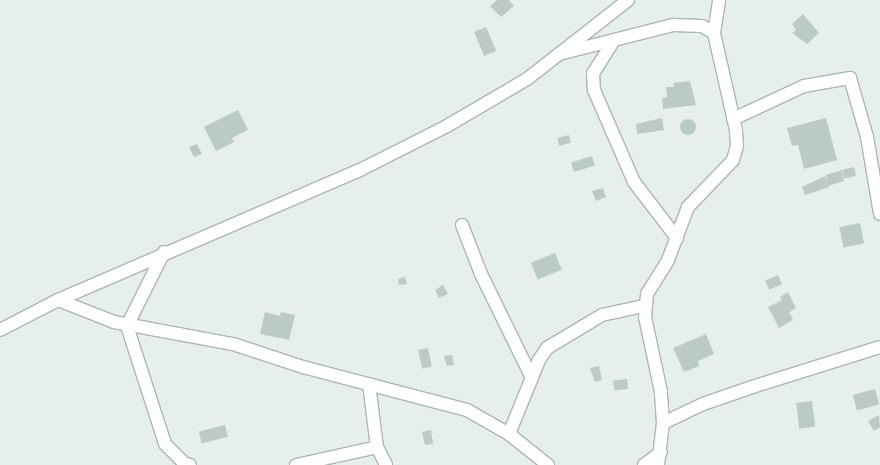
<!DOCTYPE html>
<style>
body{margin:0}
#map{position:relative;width:880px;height:465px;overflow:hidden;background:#e6efeb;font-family:Lato,sans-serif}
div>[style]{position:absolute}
.building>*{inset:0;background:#bbcac4;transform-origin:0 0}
.round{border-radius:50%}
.roads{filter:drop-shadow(1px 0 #a8b8b2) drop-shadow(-1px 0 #a8b8b2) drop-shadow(0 1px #a8b8b2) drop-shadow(0 -1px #a8b8b2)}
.street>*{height:12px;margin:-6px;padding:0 6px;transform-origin:6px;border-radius:6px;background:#fff}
span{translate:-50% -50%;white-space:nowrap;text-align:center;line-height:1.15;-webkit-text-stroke:3px #f7fbf9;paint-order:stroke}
</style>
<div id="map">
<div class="building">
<div style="clip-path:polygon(497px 0,509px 0,514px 6px,501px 17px,490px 6px)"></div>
<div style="clip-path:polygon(803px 14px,819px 33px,807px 44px,792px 33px,796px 30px,792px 24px)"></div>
<div style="left:486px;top:27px;width:26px;height:13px;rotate:67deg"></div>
<div style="clip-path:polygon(690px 81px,696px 105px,663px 109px,662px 98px,667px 97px,666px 87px,674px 87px,673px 83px)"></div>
<div style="clip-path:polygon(238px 110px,248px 130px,232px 138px,234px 142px,216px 151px,204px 127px)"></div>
<div style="clip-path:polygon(662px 118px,664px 130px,637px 134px,636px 124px)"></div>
<div style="clip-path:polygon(826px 118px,837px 160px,804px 169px,798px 145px,792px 146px,787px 128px)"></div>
<div class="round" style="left:680px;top:119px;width:16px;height:16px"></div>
<div style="left:569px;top:135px;width:8px;height:12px;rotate:76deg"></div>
<div style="clip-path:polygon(197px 144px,202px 154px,194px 157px,189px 147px)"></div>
<div style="left:592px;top:156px;width:10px;height:22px;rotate:73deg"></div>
<div style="left:854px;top:167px;width:9px;height:12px;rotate:77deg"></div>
<div style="clip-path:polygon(842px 170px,844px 181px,828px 186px,826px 175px)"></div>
<div style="clip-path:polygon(825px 176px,829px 187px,805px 195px,802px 187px)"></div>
<div style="clip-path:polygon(603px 188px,606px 197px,596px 201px,592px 191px)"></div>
<div style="left:860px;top:223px;width:21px;height:21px;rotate:79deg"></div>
<div style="left:555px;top:253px;width:18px;height:26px;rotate:68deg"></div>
<div style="left:778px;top:275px;width:10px;height:14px;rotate:66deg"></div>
<div style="clip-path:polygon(405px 277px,407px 284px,399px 285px,398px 279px)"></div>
<div style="clip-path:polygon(443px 285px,448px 294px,439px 298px,435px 290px)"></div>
<div style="clip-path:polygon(788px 292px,796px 308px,789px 312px,793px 320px,779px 328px,768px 307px,782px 300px,780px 297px)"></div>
<div style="clip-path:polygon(265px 312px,280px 316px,281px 312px,295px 315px,289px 340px,260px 334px)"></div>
<div style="clip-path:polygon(706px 334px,714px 354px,698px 361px,699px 366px,684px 372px,673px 348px)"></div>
<div style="left:428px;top:348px;width:19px;height:10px;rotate:78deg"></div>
<div style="clip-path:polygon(452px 355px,454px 365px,447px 366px,444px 356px)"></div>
<div style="clip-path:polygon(599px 366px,602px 380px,595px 382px,590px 368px)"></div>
<div style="left:627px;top:379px;width:10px;height:14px;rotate:84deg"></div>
<div style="left:875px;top:389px;width:16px;height:23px;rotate:75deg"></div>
<div style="left:812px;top:401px;width:26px;height:16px;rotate:83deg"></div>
<div style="clip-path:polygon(879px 415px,880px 427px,874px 431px,868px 421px)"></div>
<div style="left:225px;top:425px;width:12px;height:27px;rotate:76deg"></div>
<div style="clip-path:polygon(431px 430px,433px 444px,425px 445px,422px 432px)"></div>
</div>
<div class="roads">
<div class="street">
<div style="left:614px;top:40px;width:39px;rotate:122deg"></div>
<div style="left:593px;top:73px;width:17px;rotate:87deg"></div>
<div style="left:594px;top:90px;width:100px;rotate:66.5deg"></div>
<div style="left:634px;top:182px;width:71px;rotate:52.5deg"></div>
<div style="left:563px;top:53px;width:114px;rotate:-14.3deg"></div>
<div style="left:673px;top:25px;width:29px;rotate:2deg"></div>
<div style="left:702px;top:26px;width:14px;rotate:30deg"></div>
<div style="left:733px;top:119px;width:78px;rotate:-24.9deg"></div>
<div style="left:804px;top:86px;width:47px;rotate:-9.9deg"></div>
<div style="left:850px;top:78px;width:61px;rotate:73.9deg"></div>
<div style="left:867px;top:137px;width:78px;rotate:80.4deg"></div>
<div style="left:462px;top:225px;width:53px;rotate:68.8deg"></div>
<div style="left:481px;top:274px;width:116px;rotate:63.9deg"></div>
<div style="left:164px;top:252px;width:83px;rotate:116.6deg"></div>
<div style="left:127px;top:326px;width:124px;rotate:72.1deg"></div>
<div style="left:165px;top:444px;width:28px;rotate:45deg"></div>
<div style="left:185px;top:464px;width:5px;rotate:11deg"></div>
<div style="left:58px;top:300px;width:60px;rotate:21.4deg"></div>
<div style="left:114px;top:322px;width:121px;rotate:10.5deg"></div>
<div style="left:233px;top:344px;width:74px;rotate:18.2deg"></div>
<div style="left:303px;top:367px;width:170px;rotate:14.7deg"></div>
<div style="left:467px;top:410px;width:48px;rotate:29.7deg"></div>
<div style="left:509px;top:434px;width:50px;rotate:38.5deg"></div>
<div style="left:0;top:330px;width:65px;rotate:-27.3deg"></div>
<div style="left:58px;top:300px;width:329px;rotate:-23.3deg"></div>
<div style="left:360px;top:170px;width:97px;rotate:-26.8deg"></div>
<div style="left:447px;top:126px;width:93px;rotate:-30.4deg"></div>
<div style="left:527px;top:79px;width:128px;rotate:-38deg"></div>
<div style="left:369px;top:384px;width:64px;rotate:82.8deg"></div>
<div style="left:377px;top:447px;width:20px;rotate:63deg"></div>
<div style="left:663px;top:423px;width:44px;rotate:-25.4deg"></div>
<div style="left:703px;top:404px;width:52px;rotate:-19.1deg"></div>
<div style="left:752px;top:387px;width:134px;rotate:-17.4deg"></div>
<div style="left:509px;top:434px;width:80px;rotate:-67.9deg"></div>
<div style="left:539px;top:360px;width:14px;rotate:-56deg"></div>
<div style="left:547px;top:348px;width:64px;rotate:-31deg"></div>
<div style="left:602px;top:315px;width:43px;rotate:-12.1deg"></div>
<div style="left:296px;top:465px;width:83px;rotate:-12.5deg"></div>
<div style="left:644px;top:465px;width:21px;rotate:-37deg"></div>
<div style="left:658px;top:465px;width:42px;rotate:-83.2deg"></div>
<div style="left:663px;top:423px;width:31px;rotate:-94deg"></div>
<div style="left:661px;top:392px;width:77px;rotate:-102deg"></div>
<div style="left:645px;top:317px;width:23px;rotate:-85deg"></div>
<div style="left:647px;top:294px;width:40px;rotate:-58deg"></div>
<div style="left:668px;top:260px;width:57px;rotate:-69.3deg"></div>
<div style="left:688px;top:207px;width:65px;rotate:-46.2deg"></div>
<div style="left:733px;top:160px;width:15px;rotate:-74deg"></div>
<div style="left:737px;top:146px;width:16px;rotate:-94deg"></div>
<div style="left:736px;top:130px;width:99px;rotate:-102.8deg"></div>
<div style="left:714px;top:33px;width:33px;rotate:-81deg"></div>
</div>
</div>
</div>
